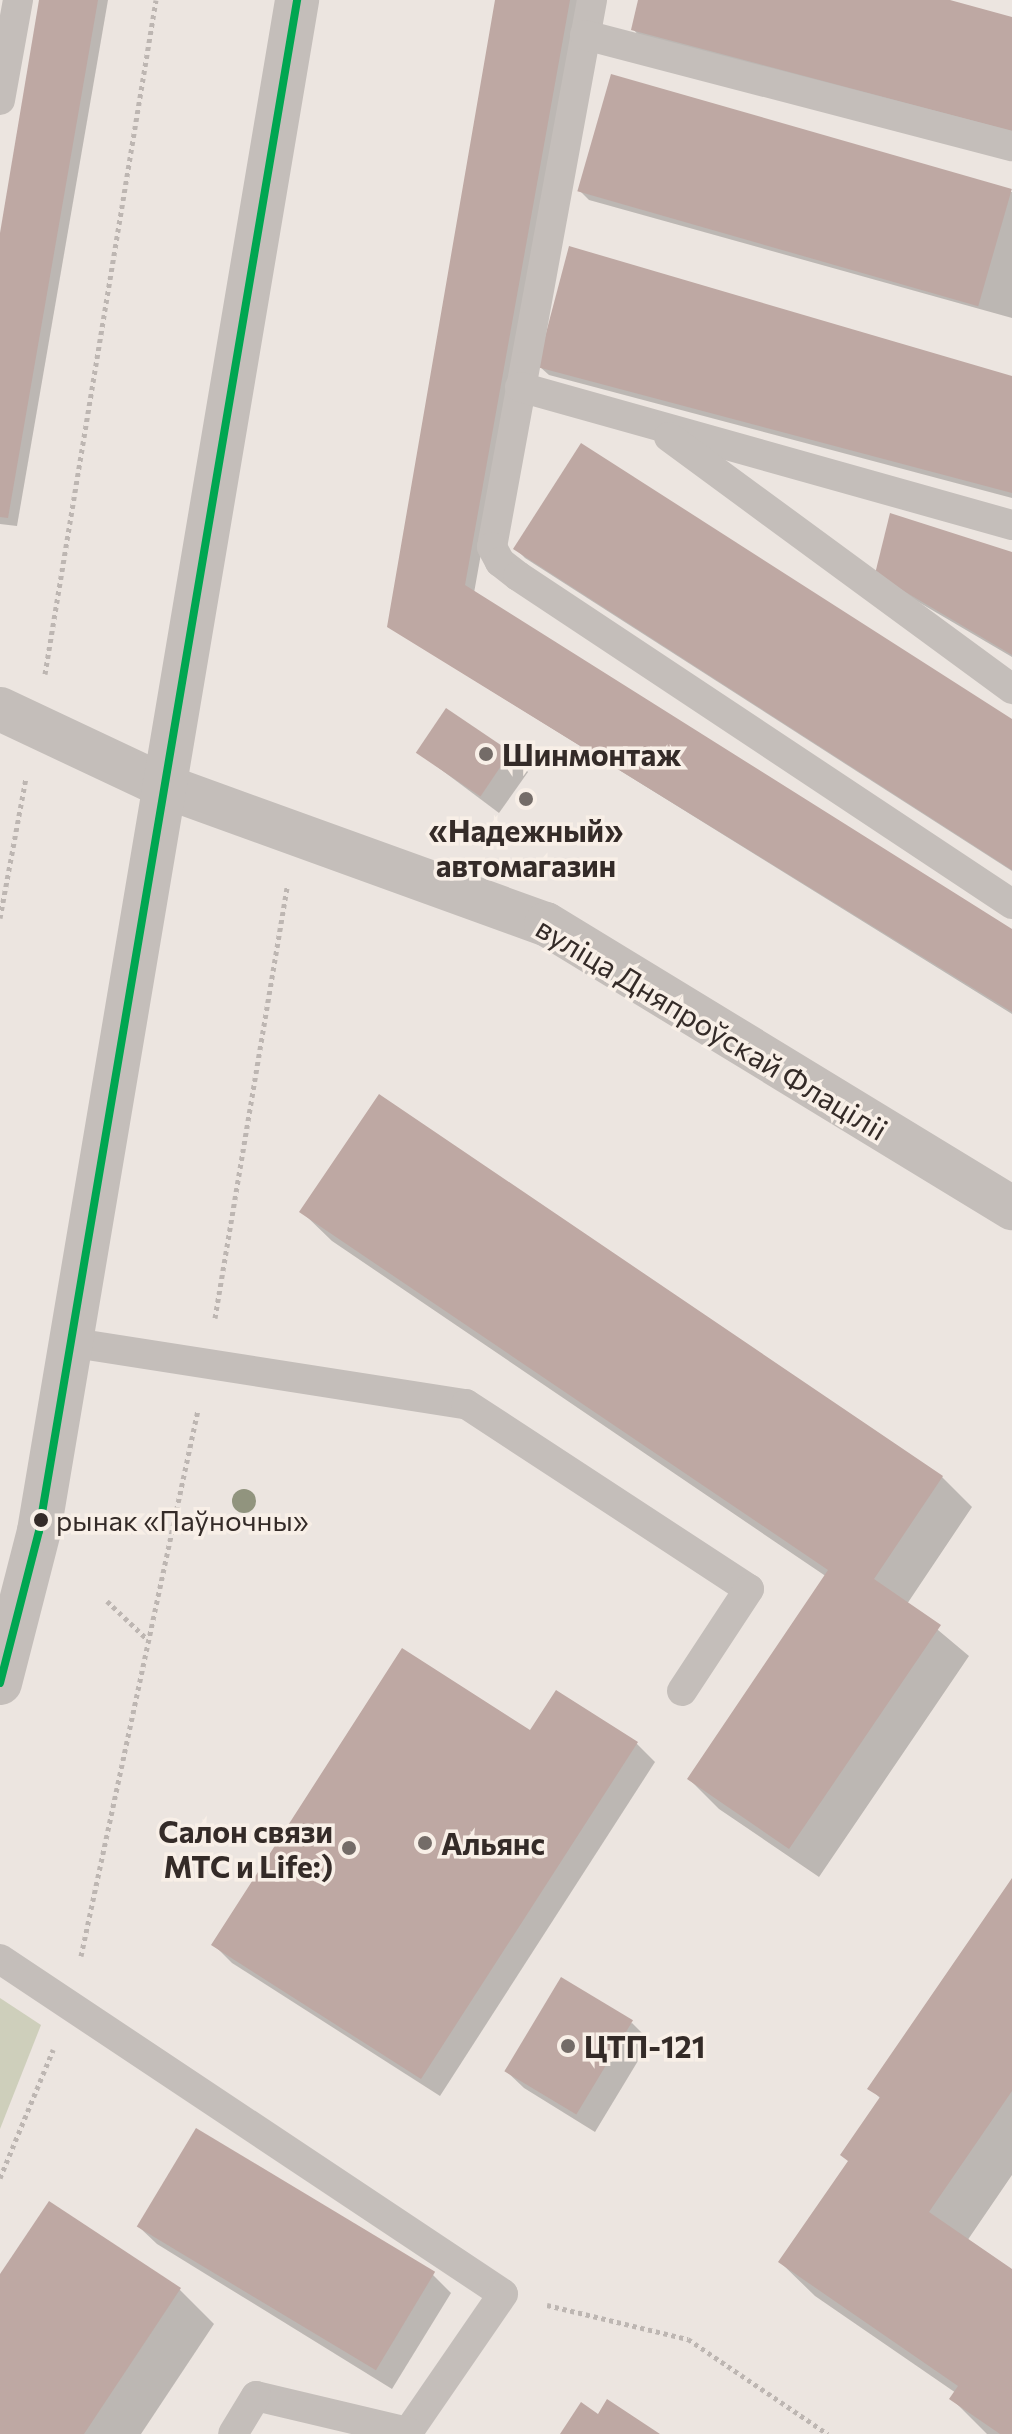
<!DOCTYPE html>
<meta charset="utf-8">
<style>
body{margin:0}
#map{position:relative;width:1012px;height:2434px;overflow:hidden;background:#ece5e0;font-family:Commissioner,sans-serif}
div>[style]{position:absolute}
.green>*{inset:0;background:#cecfbb}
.shadow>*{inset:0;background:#0003}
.building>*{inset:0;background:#bea8a3;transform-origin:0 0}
.path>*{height:5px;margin-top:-2.5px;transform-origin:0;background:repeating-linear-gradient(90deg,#bdb6b2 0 4px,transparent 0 8px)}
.service>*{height:30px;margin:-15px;padding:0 15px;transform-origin:15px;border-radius:15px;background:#c4beba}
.minor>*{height:44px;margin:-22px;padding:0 22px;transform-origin:22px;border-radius:22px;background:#c4beba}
.bus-1>*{height:8px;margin:-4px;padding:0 4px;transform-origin:4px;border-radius:4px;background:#00a651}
.trees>*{width:24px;height:24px;margin:-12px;border-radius:50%;background:#91947e}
.dots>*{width:22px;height:22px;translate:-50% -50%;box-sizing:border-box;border:4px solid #f8efe7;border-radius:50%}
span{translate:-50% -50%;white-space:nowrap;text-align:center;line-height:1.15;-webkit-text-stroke:7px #f8efe7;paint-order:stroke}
.bus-label{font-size:28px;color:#342b28}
.left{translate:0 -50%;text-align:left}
.poi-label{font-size:30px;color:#342b28;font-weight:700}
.right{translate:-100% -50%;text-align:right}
.street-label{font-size:30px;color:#342b28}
</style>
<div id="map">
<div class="green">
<div style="clip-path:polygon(0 1998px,41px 2025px,0 2129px)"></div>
</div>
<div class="shadow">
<div style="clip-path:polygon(41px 0,108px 0,17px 526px,0 524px,0 245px)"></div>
<div style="clip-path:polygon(497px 0,580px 0,474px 593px,1012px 931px,1012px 1014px,389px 627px)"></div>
<div style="clip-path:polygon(640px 0,942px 0,1012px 19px,1012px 136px,642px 39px,633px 29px)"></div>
<div style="clip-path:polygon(580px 191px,1012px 192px,1012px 318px,589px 200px)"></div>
<div style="clip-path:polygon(539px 366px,1012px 378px,1012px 498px,549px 375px)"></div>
<div style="clip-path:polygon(516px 549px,1012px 722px,1012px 871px,525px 558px)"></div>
<div style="clip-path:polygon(1012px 554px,1012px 657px,886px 583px)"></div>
<div style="clip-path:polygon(419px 753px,509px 753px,528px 772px,499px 813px)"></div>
<div style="clip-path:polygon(302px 1212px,942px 1477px,972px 1507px,907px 1604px,969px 1656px,819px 1877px,719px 1809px,689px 1779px,827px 1577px,332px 1241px)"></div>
<div style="clip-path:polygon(531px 1732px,637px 1744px,655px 1762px,440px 2096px,232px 1963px,214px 1945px)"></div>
<div style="clip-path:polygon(1012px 1882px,1012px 2175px,967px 2241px,1012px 2271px,1012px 2434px,987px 2434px,952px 2399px,956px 2393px,815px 2296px,780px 2262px,849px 2162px,881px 2099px,870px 2088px)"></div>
<div style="clip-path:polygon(632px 2023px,650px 2041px,595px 2132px,524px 2088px,505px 2070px)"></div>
<div style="clip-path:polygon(138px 2226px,433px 2275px,451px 2293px,392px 2389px,157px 2244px)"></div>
<div style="clip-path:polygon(0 2278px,180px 2290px,214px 2324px,141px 2434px,0 2434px)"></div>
</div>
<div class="building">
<div style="clip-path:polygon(39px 0,98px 0,8px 518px,0 517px,0 233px)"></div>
<div style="clip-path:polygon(495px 0,570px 0,465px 585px,1012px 929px,1012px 1012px,387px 627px)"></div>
<div style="clip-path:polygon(638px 0,950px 0,1012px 17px,1012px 131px,631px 30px)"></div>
<div style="left:611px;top:74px;width:417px;height:122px;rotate:16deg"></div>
<div style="clip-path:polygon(569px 246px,1012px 376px,1012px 493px,537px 367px)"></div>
<div style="clip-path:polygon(581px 443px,1012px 719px,1012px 870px,513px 549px)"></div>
<div style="clip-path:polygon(890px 513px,1012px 552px,1012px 655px,875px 574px)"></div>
<div style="left:446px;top:708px;width:78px;height:54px;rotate:34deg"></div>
<div style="clip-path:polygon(379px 1094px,943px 1476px,874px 1579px,941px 1625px,789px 1849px,687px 1779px,828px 1570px,299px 1212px)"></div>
<div style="clip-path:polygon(402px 1648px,530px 1730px,556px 1690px,638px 1742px,421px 2079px,211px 1945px)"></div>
<div style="clip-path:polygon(1012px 1878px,1012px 2091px,929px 2212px,1012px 2269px,1012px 2434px,1000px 2434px,949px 2399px,958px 2386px,778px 2262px,848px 2161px,840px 2155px,880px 2097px,867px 2089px)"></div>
<div style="left:561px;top:1977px;width:84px;height:110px;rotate:31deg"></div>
<div style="left:196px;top:2128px;width:279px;height:115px;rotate:31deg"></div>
<div style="clip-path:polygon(49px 2201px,181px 2288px,84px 2434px,0 2434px,0 2274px)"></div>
<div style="clip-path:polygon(607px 2399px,660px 2434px,560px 2434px,581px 2402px,598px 2414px)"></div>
</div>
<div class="path">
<div style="left:45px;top:674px;width:683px;rotate:-80.65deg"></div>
<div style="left:0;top:918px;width:142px;rotate:-79.5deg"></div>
<div style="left:215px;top:1318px;width:438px;rotate:-80.5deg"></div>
<div style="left:107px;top:1601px;width:55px;rotate:43.5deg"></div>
<div style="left:81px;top:1956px;width:558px;rotate:-77.91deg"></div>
<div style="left:0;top:2178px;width:139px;rotate:-67.5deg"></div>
<div style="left:547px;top:2305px;width:145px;rotate:13.6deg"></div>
<div style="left:688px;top:2339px;width:169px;rotate:34.2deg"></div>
</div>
<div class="service">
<div style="left:592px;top:0;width:556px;rotate:100.36deg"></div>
<div style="left:492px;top:547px;width:17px;rotate:62deg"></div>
<div style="left:500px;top:562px;width:23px;rotate:38deg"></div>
<div style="left:518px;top:576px;width:593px;rotate:33.58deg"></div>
<div style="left:585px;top:35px;width:441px;rotate:14.6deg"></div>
<div style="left:0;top:100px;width:102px;rotate:-79.8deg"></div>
<div style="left:520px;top:387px;width:511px;rotate:15.67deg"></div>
<div style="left:669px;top:437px;width:426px;rotate:36.3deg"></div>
<div style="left:68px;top:1342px;width:403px;rotate:8.9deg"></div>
<div style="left:466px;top:1404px;width:338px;rotate:33.2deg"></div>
<div style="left:749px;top:1589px;width:122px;rotate:123.3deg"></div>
<div style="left:0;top:1959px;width:604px;rotate:33.66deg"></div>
<div style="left:503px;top:2294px;width:168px;rotate:124.5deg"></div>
<div style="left:408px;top:2432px;width:156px;rotate:-166.7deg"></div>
<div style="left:256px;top:2396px;width:44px;rotate:121.2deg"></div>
</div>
<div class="minor">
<div style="left:0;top:709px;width:181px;rotate:25.2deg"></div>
<div style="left:164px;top:786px;width:406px;rotate:19.9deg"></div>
<div style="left:546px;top:924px;width:546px;rotate:31.36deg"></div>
<div style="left:0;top:1683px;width:157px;rotate:-75.6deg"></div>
<div style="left:39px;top:1531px;width:1553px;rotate:-80.43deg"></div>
</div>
<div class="bus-1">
<div style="left:0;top:1683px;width:157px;rotate:-75.6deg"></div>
<div style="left:39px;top:1531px;width:1553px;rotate:-80.43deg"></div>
</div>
<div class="trees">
<div style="left:244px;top:1501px"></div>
</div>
<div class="dots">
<div style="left:486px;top:754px;background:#746c68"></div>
<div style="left:526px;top:799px;background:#746c68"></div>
<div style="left:41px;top:1520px;background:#342b28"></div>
<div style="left:425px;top:1843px;background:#746c68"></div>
<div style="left:349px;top:1848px;background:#746c68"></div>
<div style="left:568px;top:2046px;background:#746c68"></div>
</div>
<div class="bus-label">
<span class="left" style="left:56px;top:1520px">рынак «Паўночны»</span>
</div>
<div class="poi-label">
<span class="left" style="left:502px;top:754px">Шинмонтаж</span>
<span style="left:526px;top:847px">«Надежный»<br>автомагазин</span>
<span class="right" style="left:333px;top:1848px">Салон связи<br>МТС и Life:)</span>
<span class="left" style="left:441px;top:1843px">Альянс</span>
<span class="left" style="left:584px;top:2046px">ЦТП-121</span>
</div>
<div class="street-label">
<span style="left:712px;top:1028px;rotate:31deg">вуліца Дняпроўскай Флаціліі</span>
</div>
</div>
